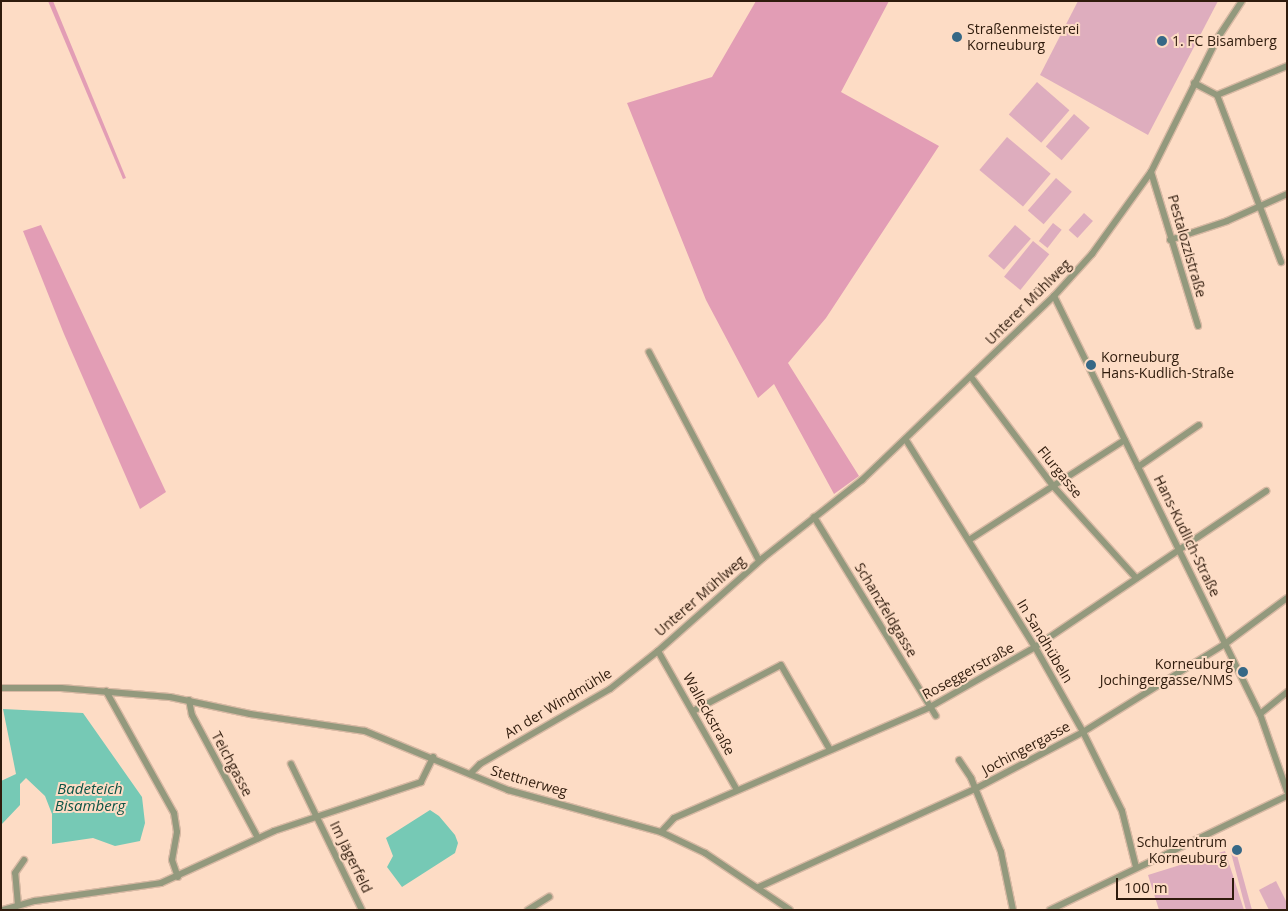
<!DOCTYPE html>
<meta charset="utf-8">
<style>
body{margin:0}
#map{position:relative;width:1288px;height:911px;overflow:hidden;background:#fddcc5;font-family:"Open Sans",sans-serif}
div>[style]{position:absolute}
.green>*{inset:0;background:#deadbe;transform-origin:0 0}
.forest>*{inset:0;background:#e29db5}
.water>*{inset:0;background:#76c9b5}
.roads{filter:drop-shadow(1px 0 #d8b9a4) drop-shadow(-1px 0 #d8b9a4) drop-shadow(0 1px #d8b9a4) drop-shadow(0 -1px #d8b9a4)}
.minor>*{height:6px;margin:-3px;padding:0 3px;transform-origin:3px;border-radius:3px;background:#93997d}
.dots>*{width:14px;height:14px;translate:-50% -50%;box-sizing:border-box;border:2px solid #fddcc5;border-radius:50%}
span{translate:-50% -50%;white-space:nowrap;text-align:center;line-height:1.15;-webkit-text-stroke:4px #fddcc5;paint-order:stroke}
.poi-label{font-size:14px;color:#2f1b0c}
.left{translate:0 -50%;text-align:left}
.right{translate:-100% -50%;text-align:right}
.street-label{font-size:14px;color:#2f1b0c}
.water-label{font-size:15px;color:#0b5446;font-style:italic}
.frame{position:absolute;inset:0;border:2px solid #2f1b0c;pointer-events:none}
.scale{position:absolute;left:1116px;top:878px;width:118px;height:22px;box-sizing:border-box;border:2px solid #2f1b0c;border-top:0;padding-left:6px;font-size:15px;line-height:18px;white-space:nowrap;color:#2f1b0c;-webkit-text-stroke:4px #fddcc5;paint-order:stroke}
</style>
<div id="map">
<div class="green">
<div style="clip-path:polygon(1078px 1px,1218px 1px,1148px 135px,1040px 75px)"></div>
<div style="left:1037px;top:82px;width:43px;height:43px;rotate:41deg"></div>
<div style="left:1074px;top:114px;width:21px;height:43px;rotate:41deg"></div>
<div style="left:1007px;top:137px;width:57px;height:43px;rotate:40deg"></div>
<div style="left:1056px;top:178px;width:21px;height:43px;rotate:41deg"></div>
<div style="left:1084px;top:213px;width:12px;height:23px;rotate:42deg"></div>
<div style="left:1053px;top:223px;width:11px;height:23px;rotate:38deg"></div>
<div style="left:1015px;top:225px;width:21px;height:41px;rotate:41deg"></div>
<div style="left:1033px;top:241px;width:21px;height:46px;rotate:39deg"></div>
<div style="clip-path:polygon(1235px 848px,1252px 910px,1246px 910px,1230px 849px)"></div>
<div style="clip-path:polygon(1225px 851px,1244px 910px,1159px 910px,1148px 875px)"></div>
<div style="clip-path:polygon(1276px 881px,1287px 903px,1287px 910px,1269px 910px,1259px 890px)"></div>
</div>
<div class="forest">
<div style="clip-path:polygon(48px 1px,53px 1px,126px 178px,123px 179px)"></div>
<div style="clip-path:polygon(756px 1px,889px 1px,841px 92px,939px 146px,826px 318px,788px 363px,859px 476px,834px 494px,774px 384px,758px 398px,706px 300px,627px 103px,712px 77px)"></div>
<div style="clip-path:polygon(41px 225px,166px 492px,140px 509px,64px 334px,23px 231px)"></div>
</div>
<div class="water">
<div style="clip-path:polygon(3px 709px,83px 713px,142px 797px,145px 823px,140px 841px,115px 846px,93px 838px,52px 844px,52px 814px,45px 796px,26px 778px,20px 784px,20px 805px,1px 825px,1px 781px,16px 774px)"></div>
<div style="clip-path:polygon(430px 810px,439px 816px,455px 835px,458px 843px,455px 853px,402px 887px,387px 867px,393px 856px,386px 838px)"></div>
</div>
<div class="roads">
<div class="minor">
<div style="left:1194px;top:83px;width:26px;rotate:28deg"></div>
<div style="left:1217px;top:95px;width:76px;rotate:-22.5deg"></div>
<div style="left:1217px;top:95px;width:179px;rotate:69deg"></div>
<div style="left:1151px;top:172px;width:161px;rotate:73deg"></div>
<div style="left:1170px;top:240px;width:60px;rotate:-18.4deg"></div>
<div style="left:1227px;top:221px;width:66px;rotate:-24.2deg"></div>
<div style="left:1054px;top:296px;width:466px;rotate:63.8deg"></div>
<div style="left:1260px;top:714px;width:82px;rotate:70.7deg"></div>
<div style="left:649px;top:352px;width:236px;rotate:62.2deg"></div>
<div style="left:971px;top:377px;width:136px;rotate:53deg"></div>
<div style="left:1053px;top:486px;width:124px;rotate:47.9deg"></div>
<div style="left:906px;top:440px;width:244px;rotate:58.1deg"></div>
<div style="left:1035px;top:647px;width:98px;rotate:60.5deg"></div>
<div style="left:1083px;top:732px;width:88px;rotate:63.7deg"></div>
<div style="left:1122px;top:811px;width:58px;rotate:76deg"></div>
<div style="left:1138px;top:467px;width:74px;rotate:-34.5deg"></div>
<div style="left:814px;top:517px;width:233px;rotate:58.5deg"></div>
<div style="left:969px;top:540px;width:185px;rotate:-32.7deg"></div>
<div style="left:658px;top:651px;width:160px;rotate:60.4deg"></div>
<div style="left:1px;top:688px;width:60px"></div>
<div style="left:61px;top:688px;width:109px;rotate:4.7deg"></div>
<div style="left:170px;top:697px;width:82px;rotate:12deg"></div>
<div style="left:250px;top:714px;width:116px;rotate:8.4deg"></div>
<div style="left:365px;top:731px;width:155px;rotate:22.4deg"></div>
<div style="left:508px;top:790px;width:159px;rotate:15.4deg"></div>
<div style="left:661px;top:832px;width:49px;rotate:25.5deg"></div>
<div style="left:705px;top:853px;width:102px;rotate:33.8deg"></div>
<div style="left:106px;top:691px;width:140px;rotate:60.9deg"></div>
<div style="left:174px;top:813px;width:19px;rotate:81deg"></div>
<div style="left:177px;top:832px;width:28px;rotate:100deg"></div>
<div style="left:172px;top:860px;width:18px;rotate:71deg"></div>
<div style="left:189px;top:700px;width:15px;rotate:79deg"></div>
<div style="left:192px;top:715px;width:140px;rotate:61.8deg"></div>
<div style="left:693px;top:711px;width:99px;rotate:-27.6deg"></div>
<div style="left:781px;top:665px;width:98px;rotate:60deg"></div>
<div style="left:1260px;top:714px;width:35px;rotate:-39deg"></div>
<div style="left:959px;top:760px;width:22px;rotate:56deg"></div>
<div style="left:971px;top:778px;width:80px;rotate:67.9deg"></div>
<div style="left:1001px;top:852px;width:59px;rotate:78.3deg"></div>
<div style="left:291px;top:764px;width:162px;rotate:64.1deg"></div>
<div style="left:470px;top:774px;width:14px;rotate:-45deg"></div>
<div style="left:480px;top:764px;width:150px;rotate:-30deg"></div>
<div style="left:610px;top:689px;width:61px;rotate:-38.4deg"></div>
<div style="left:658px;top:651px;width:140px;rotate:-41.5deg"></div>
<div style="left:763px;top:558px;width:126px;rotate:-38.2deg"></div>
<div style="left:862px;top:480px;width:266px;rotate:-43.8deg"></div>
<div style="left:1054px;top:296px;width:57px;rotate:-47.9deg"></div>
<div style="left:1092px;top:254px;width:101px;rotate:-54.3deg"></div>
<div style="left:1151px;top:172px;width:148px;rotate:-63.6deg"></div>
<div style="left:1217px;top:39px;width:45px;rotate:-56.7deg"></div>
<div style="left:661px;top:832px;width:19px;rotate:-47deg"></div>
<div style="left:674px;top:818px;width:279px;rotate:-23.4deg"></div>
<div style="left:930px;top:707px;width:121px;rotate:-29.7deg"></div>
<div style="left:1035px;top:647px;width:279px;rotate:-34deg"></div>
<div style="left:759px;top:887px;width:237px;rotate:-24.4deg"></div>
<div style="left:975px;top:789px;width:122px;rotate:-27.8deg"></div>
<div style="left:1083px;top:732px;width:167px;rotate:-31.8deg"></div>
<div style="left:1225px;top:644px;width:77px;rotate:-36.6deg"></div>
<div style="left:18px;top:905px;width:32px;rotate:-95deg"></div>
<div style="left:15px;top:873px;width:16px;rotate:-55deg"></div>
<div style="left:3px;top:910px;width:33px;rotate:-16deg"></div>
<div style="left:35px;top:901px;width:127px;rotate:-8.1deg"></div>
<div style="left:161px;top:883px;width:124px;rotate:-24.7deg"></div>
<div style="left:274px;top:831px;width:155px;rotate:-18.4deg"></div>
<div style="left:421px;top:782px;width:28px;rotate:-64deg"></div>
<div style="left:528px;top:910px;width:25px;rotate:-32deg"></div>
<div style="left:1050px;top:910px;width:263px;rotate:-25.7deg"></div>
</div>
</div>
<div class="dots">
<div style="left:957px;top:37px;background:#366886"></div>
<div style="left:1162px;top:41px;background:#366886"></div>
<div style="left:1091px;top:365px;background:#366886"></div>
<div style="left:1243px;top:672px;background:#366886"></div>
<div style="left:1237px;top:850px;background:#366886"></div>
</div>
<div class="poi-label">
<span class="left" style="left:967px;top:37px">Straßenmeisterei<br>Korneuburg</span>
<span class="left" style="left:1172px;top:41px">1. FC Bisamberg</span>
<span class="left" style="left:1101px;top:365px">Korneuburg<br>Hans-Kudlich-Straße</span>
<span class="right" style="left:1233px;top:672px">Korneuburg<br>Jochingergasse/NMS</span>
<span class="right" style="left:1227px;top:850px">Schulzentrum<br>Korneuburg</span>
</div>
<div class="street-label">
<span style="left:1187px;top:246px;rotate:74deg">Pestalozzistraße</span>
<span style="left:1028px;top:302px;rotate:-45deg">Unterer Mühlweg</span>
<span style="left:1060px;top:472px;rotate:51deg">Flurgasse</span>
<span style="left:1187px;top:536px;rotate:64deg">Hans-Kudlich-Straße</span>
<span style="left:700px;top:596px;rotate:-41deg">Unterer Mühlweg</span>
<span style="left:886px;top:610px;rotate:59deg">Schanzfeldgasse</span>
<span style="left:1045px;top:641px;rotate:59deg">In Sandhübeln</span>
<span style="left:968px;top:671px;rotate:-29deg">Roseggerstraße</span>
<span style="left:558px;top:703px;rotate:-31deg">An der Windmühle</span>
<span style="left:709px;top:714px;rotate:61deg">Walleckstraße</span>
<span style="left:1026px;top:748px;rotate:-28deg">Jochingergasse</span>
<span style="left:232px;top:764px;rotate:62deg">Teichgasse</span>
<span style="left:529px;top:781px;rotate:16deg">Stettnerweg</span>
<span style="left:351px;top:857px;rotate:64deg">Im Jägerfeld</span>
</div>
<div class="water-label">
<span style="left:90px;top:797px">Badeteich<br>Bisamberg</span>
</div>
<div class="frame"></div>
<div class="scale">100 m</div>
</div>
